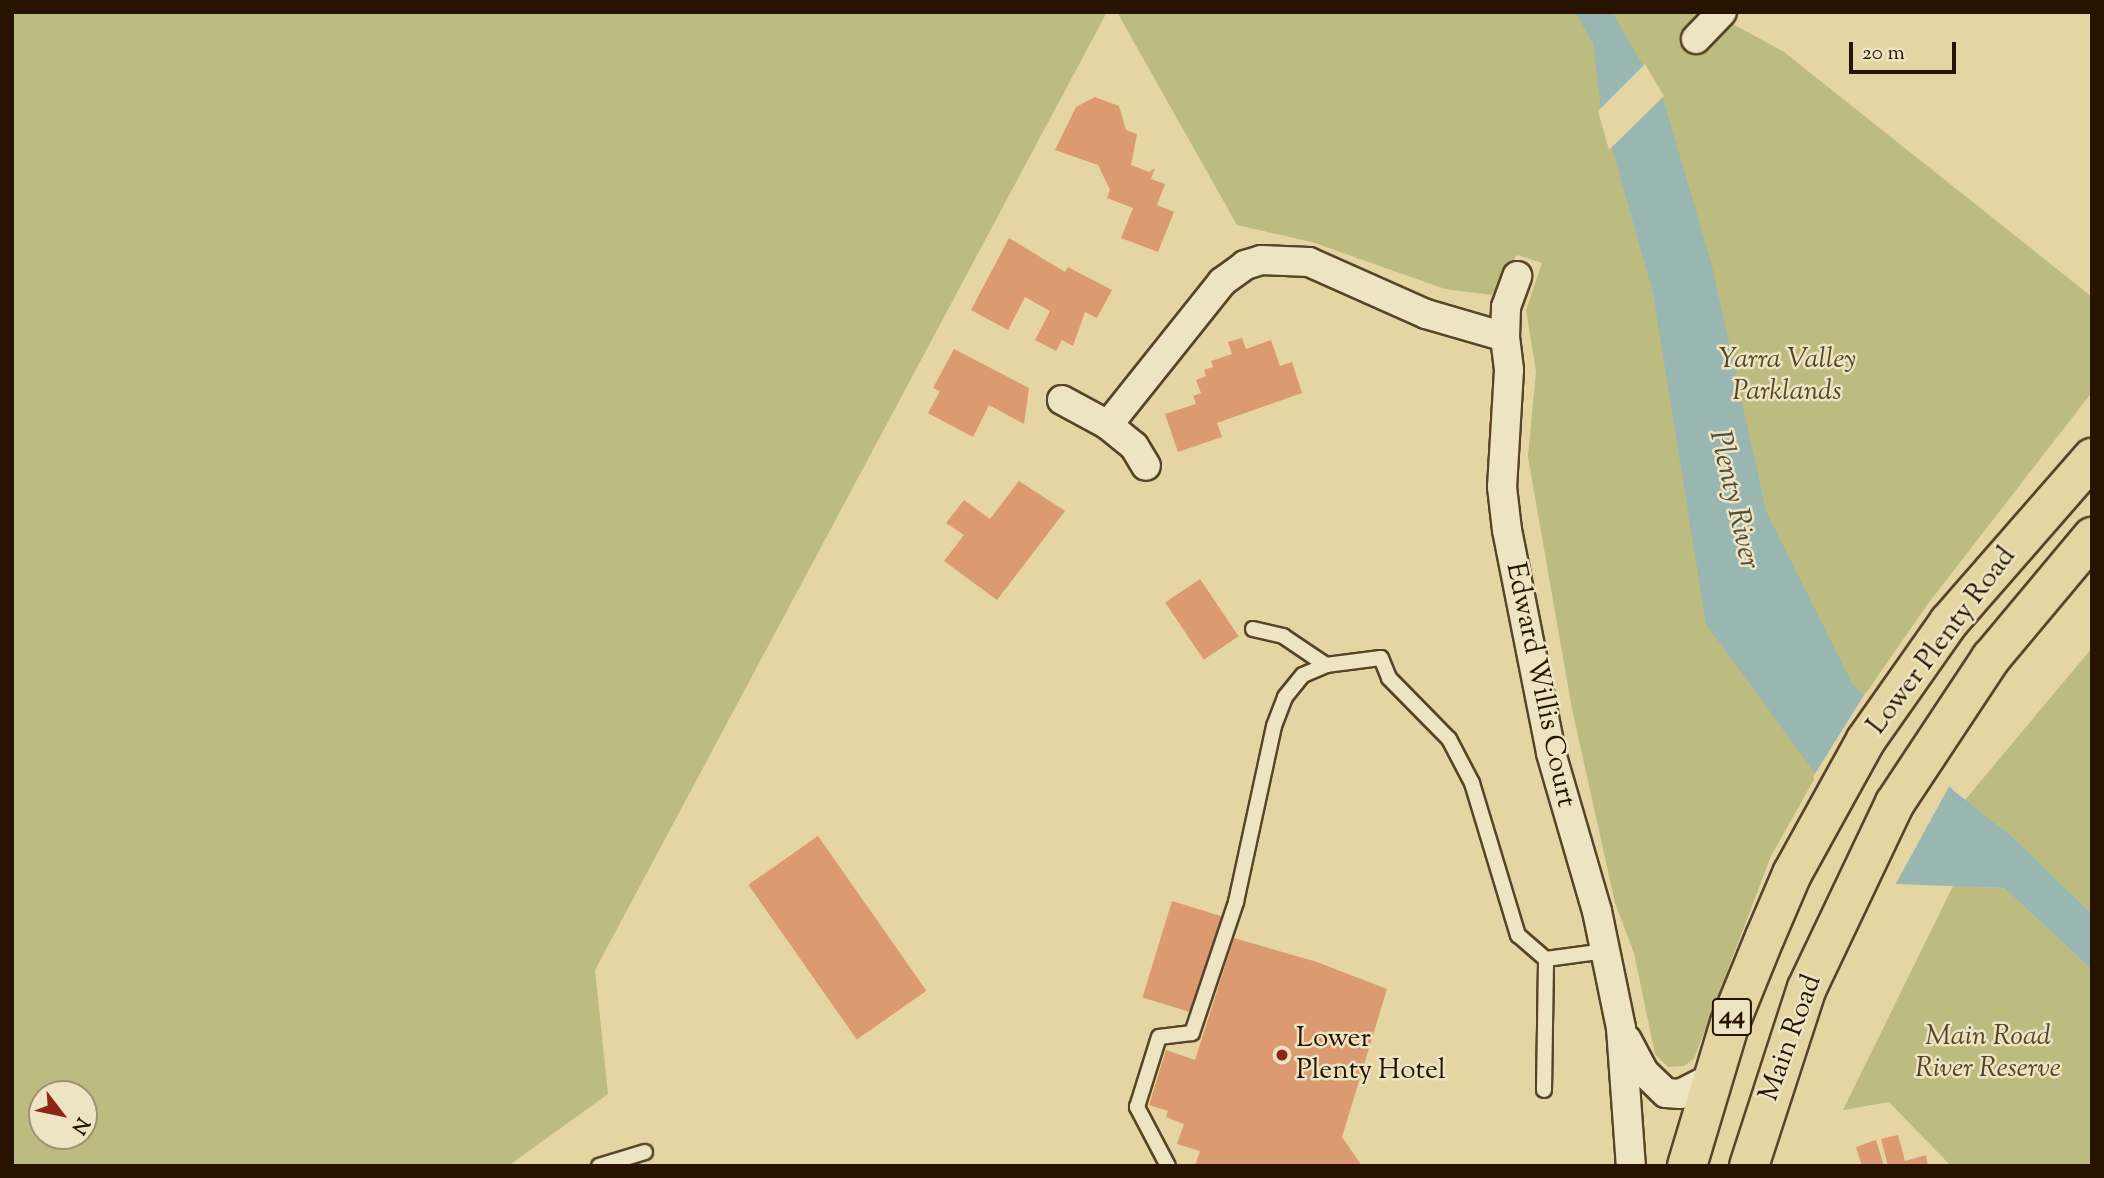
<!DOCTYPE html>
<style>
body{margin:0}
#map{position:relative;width:2104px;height:1178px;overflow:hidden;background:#e4d5a3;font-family:"Sorts Mill Goudy",serif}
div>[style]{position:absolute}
.green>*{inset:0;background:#bcbb80}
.water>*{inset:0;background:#9ab6b1}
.pier>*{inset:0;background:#e4d5a3}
.building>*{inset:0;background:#db9a70;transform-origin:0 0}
.roads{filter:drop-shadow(2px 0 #574429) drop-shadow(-2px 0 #574429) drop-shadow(0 2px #574429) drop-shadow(0 -2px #574429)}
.service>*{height:14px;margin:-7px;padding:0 7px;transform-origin:7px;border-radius:7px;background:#ede4c3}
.minor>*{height:28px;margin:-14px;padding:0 14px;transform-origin:14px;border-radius:14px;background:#ede4c3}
.primary>*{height:38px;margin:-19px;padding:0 19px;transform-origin:19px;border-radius:19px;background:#e4d5a3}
.dots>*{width:19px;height:19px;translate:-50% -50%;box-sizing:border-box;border:4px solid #ede4c3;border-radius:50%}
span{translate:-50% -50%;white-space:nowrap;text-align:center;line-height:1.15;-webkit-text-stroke:5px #ede4c3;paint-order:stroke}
.shield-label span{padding:2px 5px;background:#ede4c3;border:2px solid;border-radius:5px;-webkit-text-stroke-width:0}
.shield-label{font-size:26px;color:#281300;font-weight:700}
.park-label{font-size:28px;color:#544526;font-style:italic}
.street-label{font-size:28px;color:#281300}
.poi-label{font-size:28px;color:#281300}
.left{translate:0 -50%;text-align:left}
.water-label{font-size:30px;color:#504c3e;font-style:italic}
.frame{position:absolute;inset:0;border:14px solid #281300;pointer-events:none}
.north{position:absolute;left:28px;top:1080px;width:70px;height:70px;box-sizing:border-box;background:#ede4c3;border:2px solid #9e9075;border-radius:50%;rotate:122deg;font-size:19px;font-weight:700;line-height:28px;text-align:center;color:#281300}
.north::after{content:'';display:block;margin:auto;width:24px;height:32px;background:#8f2418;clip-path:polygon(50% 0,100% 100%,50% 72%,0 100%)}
.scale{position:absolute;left:1849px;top:42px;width:107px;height:32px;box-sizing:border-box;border:4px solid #281300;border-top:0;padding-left:9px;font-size:21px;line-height:24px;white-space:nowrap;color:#281300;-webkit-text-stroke:5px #ede4c3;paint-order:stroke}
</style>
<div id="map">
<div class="green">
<div style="clip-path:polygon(evenodd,12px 12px,1107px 12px,595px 970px,608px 1094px,508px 1166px,12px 1166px,12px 12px,42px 1094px,84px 1094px,84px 1136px,42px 1136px,42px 1094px)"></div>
<div style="clip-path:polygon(1117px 12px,1711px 12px,1784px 52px,2092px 297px,2092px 392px,1927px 605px,1848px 719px,1771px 856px,1694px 1059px,1684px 1066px,1668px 1067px,1655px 1054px,1634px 953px,1615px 903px,1572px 709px,1528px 457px,1536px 371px,1526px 310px,1542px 263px,1517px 255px,1492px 295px,1445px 289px,1312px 242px,1237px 225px)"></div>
<div style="clip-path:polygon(2092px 648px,2092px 914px,2014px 838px,1965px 800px)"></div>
<div style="clip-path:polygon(1953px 886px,2004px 888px,2092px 970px,2092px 1166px,1951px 1166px,1889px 1102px,1843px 1110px)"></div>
</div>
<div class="water">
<div style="clip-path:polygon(1575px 12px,1612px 12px,1664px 102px,1711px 262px,1766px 511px,1852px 683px,1954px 791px,2014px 838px,2092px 914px,2092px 970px,2004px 888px,1896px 884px,1706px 624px,1653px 293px,1601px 109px,1593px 43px)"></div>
</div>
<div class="pier">
<div style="clip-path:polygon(1645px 64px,1664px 96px,1609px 150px,1598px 111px)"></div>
<div style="clip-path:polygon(1866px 692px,1951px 783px,1894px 887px,1813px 777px)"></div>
</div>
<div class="building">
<div style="clip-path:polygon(1095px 97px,1119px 106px,1126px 130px,1137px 134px,1131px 165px,1149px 172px,1155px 168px,1151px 179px,1165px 184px,1157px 205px,1174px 212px,1158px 252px,1121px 238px,1133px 208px,1107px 198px,1110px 190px,1098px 165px,1055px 150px,1076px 107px)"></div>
<div style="clip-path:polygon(1009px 238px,1065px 272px,1068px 267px,1112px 290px,1097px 318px,1085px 312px,1073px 346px,1062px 340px,1056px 351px,1035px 340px,1050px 311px,1025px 297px,1008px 330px,971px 310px)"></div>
<div style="clip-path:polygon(1242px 338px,1246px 349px,1271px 340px,1280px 366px,1292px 362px,1302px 393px,1217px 423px,1222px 437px,1178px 452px,1165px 414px,1196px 404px,1193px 396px,1201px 393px,1196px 380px,1206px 376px,1204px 370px,1213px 367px,1211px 361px,1232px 354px,1228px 342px)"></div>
<div style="clip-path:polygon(954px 349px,1029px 388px,1024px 424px,989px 405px,973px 437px,928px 413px,940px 391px,933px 388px)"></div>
<div style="clip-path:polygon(1019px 481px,1065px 511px,997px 600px,944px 561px,964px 535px,946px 523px,964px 500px,990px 519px)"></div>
<div style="left:1200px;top:579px;width:69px;height:42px;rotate:56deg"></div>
<div style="left:818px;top:836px;width:189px;height:85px;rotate:55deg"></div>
<div style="left:1172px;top:901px;width:53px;height:101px;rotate:17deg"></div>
<div style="clip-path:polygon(1234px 938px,1317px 962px,1387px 989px,1342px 1137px,1362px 1166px,1195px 1166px,1200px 1151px,1177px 1144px,1184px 1124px,1166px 1117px,1168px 1111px,1149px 1105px,1166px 1050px,1195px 1060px)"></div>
<div style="clip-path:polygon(1898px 1135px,1905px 1161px,1926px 1155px,1928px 1166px,1888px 1166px,1881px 1139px)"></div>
<div style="clip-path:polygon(1876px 1140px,1884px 1166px,1862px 1166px,1856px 1147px)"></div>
</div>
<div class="roads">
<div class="service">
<div style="left:1253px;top:629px;width:31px;rotate:13deg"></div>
<div style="left:1283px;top:636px;width:52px;rotate:34deg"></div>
<div style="left:1544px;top:1090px;width:131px;rotate:-89.1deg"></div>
<div style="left:1546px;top:959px;width:60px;rotate:-7.7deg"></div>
<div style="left:599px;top:1166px;width:48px;rotate:-16.9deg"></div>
<div style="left:1168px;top:1166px;width:67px;rotate:-117.7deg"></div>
<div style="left:1137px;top:1107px;width:73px;rotate:-72.6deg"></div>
<div style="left:1159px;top:1037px;width:33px;rotate:-7deg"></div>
<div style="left:1192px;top:1033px;width:138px;rotate:-71.4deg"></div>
<div style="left:1236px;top:902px;width:180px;rotate:-77.8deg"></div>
<div style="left:1274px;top:726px;width:31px;rotate:-69deg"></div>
<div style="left:1285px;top:697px;width:28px;rotate:-51deg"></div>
<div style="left:1303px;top:675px;width:25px;rotate:-23deg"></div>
<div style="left:1326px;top:665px;width:55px;rotate:-7.3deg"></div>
<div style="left:1381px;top:658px;width:22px;rotate:68deg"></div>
<div style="left:1389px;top:678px;width:86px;rotate:45.5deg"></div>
<div style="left:1449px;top:739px;width:50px;rotate:62.4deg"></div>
<div style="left:1472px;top:783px;width:159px;rotate:73.2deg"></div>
<div style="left:1518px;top:935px;width:37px;rotate:41deg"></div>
</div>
<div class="minor">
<div style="left:1696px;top:39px;width:37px;rotate:-46deg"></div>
<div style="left:1505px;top:337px;width:30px;rotate:-88deg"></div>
<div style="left:1506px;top:307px;width:33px;rotate:-70deg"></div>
<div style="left:1062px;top:400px;width:52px;rotate:28.5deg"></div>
<div style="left:1108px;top:425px;width:33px;rotate:39deg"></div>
<div style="left:1134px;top:446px;width:23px;rotate:59deg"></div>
<div style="left:1108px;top:425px;width:183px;rotate:-51.4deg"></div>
<div style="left:1222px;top:282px;width:29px;rotate:-36deg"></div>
<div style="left:1245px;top:265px;width:17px;rotate:-17deg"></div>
<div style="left:1261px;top:260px;width:48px;rotate:2.4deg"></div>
<div style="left:1309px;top:262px;width:128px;rotate:24deg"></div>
<div style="left:1426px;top:314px;width:82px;rotate:16.2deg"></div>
<div style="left:1505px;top:337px;width:33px;rotate:83deg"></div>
<div style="left:1509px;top:370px;width:117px;rotate:93.4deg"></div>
<div style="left:1502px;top:487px;width:43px;rotate:83.4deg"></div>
<div style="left:1507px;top:530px;width:227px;rotate:78.8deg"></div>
<div style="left:1551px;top:753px;width:165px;rotate:73.8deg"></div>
<div style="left:1597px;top:911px;width:119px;rotate:78.4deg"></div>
<div style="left:1621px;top:1028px;width:138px;rotate:85.9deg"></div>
<div style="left:1627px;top:1040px;width:36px;rotate:62deg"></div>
<div style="left:1644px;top:1072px;width:30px;rotate:44deg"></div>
<div style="left:1666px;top:1093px;width:14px;rotate:4deg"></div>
<div style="left:1680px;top:1094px;width:36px;rotate:-27deg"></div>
</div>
<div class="primary">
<div style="left:1687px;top:1166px;width:149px;rotate:-73.3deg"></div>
<div style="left:1730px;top:1023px;width:93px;rotate:-67.9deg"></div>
<div style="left:1765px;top:937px;width:69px;rotate:-66.8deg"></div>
<div style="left:1792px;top:874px;width:153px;rotate:-61.1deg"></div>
<div style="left:1866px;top:740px;width:144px;rotate:-54.9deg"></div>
<div style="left:1949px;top:622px;width:218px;rotate:-48.9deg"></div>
<div style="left:1749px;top:1166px;width:187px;rotate:-72deg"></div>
<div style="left:1807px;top:988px;width:205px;rotate:-64.6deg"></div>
<div style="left:1895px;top:803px;width:174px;rotate:-56.5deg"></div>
<div style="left:1991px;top:658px;width:158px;rotate:-50.1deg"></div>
</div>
</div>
<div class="dots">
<div style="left:1282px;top:1055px;background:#8f2418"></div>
</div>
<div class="shield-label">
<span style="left:1732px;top:1017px">44</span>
</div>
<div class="park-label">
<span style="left:1787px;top:376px">Yarra Valley<br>Parklands</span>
<span style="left:1988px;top:1053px">Main Road<br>River Reserve</span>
</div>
<div class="street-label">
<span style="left:1942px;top:641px;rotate:-53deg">Lower Plenty Road</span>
<span style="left:1540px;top:685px;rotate:78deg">Edward Willis Court</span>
<span style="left:1791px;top:1038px;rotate:-70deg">Main Road</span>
</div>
<div class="poi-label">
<span class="left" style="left:1296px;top:1055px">Lower<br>Plenty Hotel</span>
</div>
<div class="water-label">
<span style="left:1733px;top:500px;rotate:77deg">Plenty River</span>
</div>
<div class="frame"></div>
<div class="north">N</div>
<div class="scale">20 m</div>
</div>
